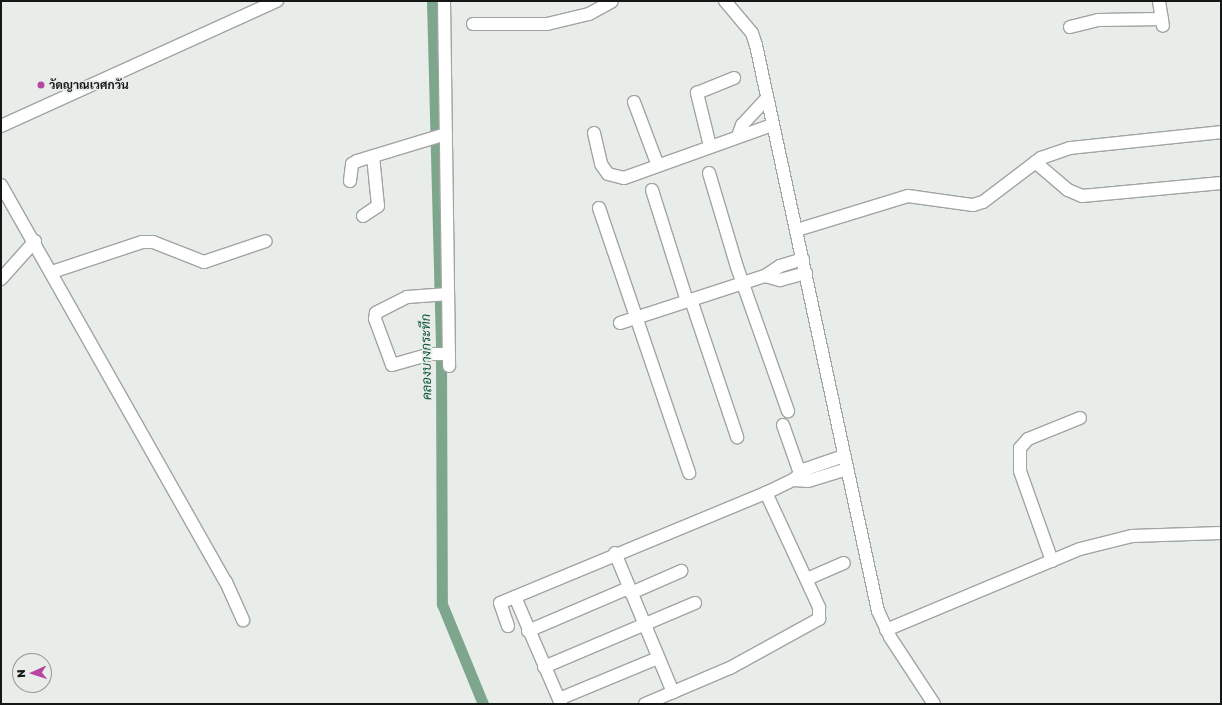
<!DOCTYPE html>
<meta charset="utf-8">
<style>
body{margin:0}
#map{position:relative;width:1222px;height:705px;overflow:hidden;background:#e9edea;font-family:"Golos Text",Sarabun,sans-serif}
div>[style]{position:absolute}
.canal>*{height:11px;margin:-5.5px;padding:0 5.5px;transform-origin:5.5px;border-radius:5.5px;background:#7da68c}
.roads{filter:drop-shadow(1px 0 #a1a5a2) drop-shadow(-1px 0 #a1a5a2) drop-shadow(0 1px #a1a5a2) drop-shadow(0 -1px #a1a5a2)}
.street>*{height:12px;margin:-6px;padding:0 6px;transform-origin:6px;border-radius:6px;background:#fff}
.dots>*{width:11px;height:11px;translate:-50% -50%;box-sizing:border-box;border:2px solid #e9edea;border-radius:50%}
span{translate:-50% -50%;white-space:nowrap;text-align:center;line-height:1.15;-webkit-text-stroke:3.5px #e9edea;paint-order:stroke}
.poi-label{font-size:12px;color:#151716;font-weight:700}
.left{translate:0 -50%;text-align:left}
.water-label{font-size:13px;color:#0f5634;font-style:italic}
.frame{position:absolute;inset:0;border:2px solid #151716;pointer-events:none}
.north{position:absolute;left:12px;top:653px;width:40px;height:40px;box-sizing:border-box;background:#e9edea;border:1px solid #949795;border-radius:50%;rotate:267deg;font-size:11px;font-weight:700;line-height:16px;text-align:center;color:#151716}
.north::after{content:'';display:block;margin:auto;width:14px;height:18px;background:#b8459f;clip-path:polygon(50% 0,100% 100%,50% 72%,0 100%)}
</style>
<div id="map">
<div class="canal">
<div style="left:432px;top:1px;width:354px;rotate:88.5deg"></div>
<div style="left:441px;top:355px;width:249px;rotate:89.8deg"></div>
<div style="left:442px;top:604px;width:108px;rotate:67.7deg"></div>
</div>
<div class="roads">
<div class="street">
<div style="left:444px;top:1px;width:365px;rotate:89.2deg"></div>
<div style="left:725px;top:1px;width:42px;rotate:49.8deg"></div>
<div style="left:752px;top:33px;width:13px;rotate:72deg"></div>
<div style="left:756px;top:45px;width:579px;rotate:77.84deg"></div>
<div style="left:878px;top:611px;width:29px;rotate:65deg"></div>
<div style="left:890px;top:637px;width:80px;rotate:56.7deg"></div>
<div style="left:1159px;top:1px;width:25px;rotate:81deg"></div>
<div style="left:473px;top:24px;width:74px"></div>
<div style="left:547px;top:24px;width:43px;rotate:-13.4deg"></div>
<div style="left:589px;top:14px;width:26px;rotate:-29deg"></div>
<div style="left:1070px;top:27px;width:29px;rotate:-14deg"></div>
<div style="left:1098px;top:20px;width:64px;rotate:-0.9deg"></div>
<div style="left:634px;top:102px;width:68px;rotate:69.4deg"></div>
<div style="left:1px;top:126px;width:303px;rotate:-24.4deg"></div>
<div style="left:594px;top:133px;width:32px;rotate:77deg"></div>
<div style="left:601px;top:164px;width:12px;rotate:55deg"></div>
<div style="left:608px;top:174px;width:16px;rotate:14deg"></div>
<div style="left:624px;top:178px;width:157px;rotate:-19.7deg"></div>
<div style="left:738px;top:136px;width:12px;rotate:-70deg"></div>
<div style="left:742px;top:125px;width:37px;rotate:-47deg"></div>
<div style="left:710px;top:146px;width:55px;rotate:-103.8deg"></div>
<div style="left:697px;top:93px;width:40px;rotate:-22deg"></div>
<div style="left:1035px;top:162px;width:43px;rotate:40.3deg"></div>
<div style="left:1068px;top:190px;width:15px;rotate:23deg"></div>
<div style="left:1082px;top:196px;width:140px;rotate:-5.3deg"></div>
<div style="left:709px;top:173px;width:98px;rotate:73.4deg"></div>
<div style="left:737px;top:267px;width:153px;rotate:70.5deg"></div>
<div style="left:350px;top:181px;width:17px;rotate:-83deg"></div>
<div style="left:352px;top:164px;width:6px;rotate:-31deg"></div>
<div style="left:357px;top:161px;width:93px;rotate:-16.9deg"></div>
<div style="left:1px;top:185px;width:456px;rotate:60.5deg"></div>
<div style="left:226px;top:582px;width:42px;rotate:65.9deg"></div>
<div style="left:652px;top:190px;width:116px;rotate:72.5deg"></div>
<div style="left:599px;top:208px;width:280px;rotate:71.2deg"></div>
<div style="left:363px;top:216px;width:18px;rotate:-34deg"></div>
<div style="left:378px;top:206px;width:50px;rotate:-95.7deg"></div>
<div style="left:797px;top:230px;width:116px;rotate:-17deg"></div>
<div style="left:908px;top:196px;width:66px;rotate:7.9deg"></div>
<div style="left:973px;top:205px;width:10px;rotate:-17deg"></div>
<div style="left:983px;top:202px;width:73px;rotate:-37.2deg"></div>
<div style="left:1041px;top:158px;width:31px;rotate:-19deg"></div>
<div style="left:1070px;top:148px;width:152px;rotate:-6deg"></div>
<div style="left:52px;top:272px;width:95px;rotate:-18.4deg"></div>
<div style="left:142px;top:242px;width:11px"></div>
<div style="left:153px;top:242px;width:55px;rotate:21.4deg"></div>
<div style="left:204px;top:262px;width:65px;rotate:-18.7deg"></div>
<div style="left:765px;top:276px;width:16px;rotate:15deg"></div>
<div style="left:780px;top:280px;width:27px;rotate:-15deg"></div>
<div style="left:1px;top:279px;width:51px;rotate:-48.2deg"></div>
<div style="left:448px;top:294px;width:41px;rotate:175.8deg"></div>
<div style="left:407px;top:297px;width:35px;rotate:153deg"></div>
<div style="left:376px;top:313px;width:6px;rotate:99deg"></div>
<div style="left:375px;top:319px;width:49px;rotate:69.7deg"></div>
<div style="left:392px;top:365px;width:40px;rotate:-16deg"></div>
<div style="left:430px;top:354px;width:19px"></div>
<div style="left:691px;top:300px;width:145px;rotate:71.4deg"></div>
<div style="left:620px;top:323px;width:152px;rotate:-18deg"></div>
<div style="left:765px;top:276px;width:18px;rotate:-34deg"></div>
<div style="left:780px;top:266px;width:24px;rotate:-17deg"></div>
<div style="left:783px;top:425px;width:57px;rotate:70.6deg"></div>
<div style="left:794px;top:480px;width:14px;rotate:4deg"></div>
<div style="left:808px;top:481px;width:41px;rotate:-17.1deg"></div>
<div style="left:615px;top:553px;width:151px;rotate:67.4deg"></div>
<div style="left:1052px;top:561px;width:96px;rotate:-109.6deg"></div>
<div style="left:1020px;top:471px;width:23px;rotate:-90deg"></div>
<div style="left:1020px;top:448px;width:12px;rotate:-48deg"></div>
<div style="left:1028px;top:439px;width:56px;rotate:-22deg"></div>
<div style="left:807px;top:579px;width:40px;rotate:-23.4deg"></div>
<div style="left:631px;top:593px;width:55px;rotate:-23.7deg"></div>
<div style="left:515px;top:597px;width:116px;rotate:66.7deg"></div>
<div style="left:508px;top:626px;width:24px;rotate:-109deg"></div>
<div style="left:500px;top:603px;width:288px;rotate:-22.5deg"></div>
<div style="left:766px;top:493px;width:30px;rotate:-26deg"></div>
<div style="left:793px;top:480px;width:17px;rotate:-40deg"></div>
<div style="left:806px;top:469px;width:40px;rotate:-18.9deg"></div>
<div style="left:886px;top:630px;width:210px;rotate:-22.7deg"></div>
<div style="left:1080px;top:549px;width:54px;rotate:-14deg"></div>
<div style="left:1132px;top:536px;width:89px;rotate:-1.9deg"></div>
<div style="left:528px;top:631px;width:110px;rotate:-23.1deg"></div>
<div style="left:544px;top:667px;width:164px;rotate:-23deg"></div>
<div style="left:559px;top:699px;width:107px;rotate:-22.5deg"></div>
<div style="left:645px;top:704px;width:92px;rotate:-23deg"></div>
<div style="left:730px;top:668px;width:102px;rotate:-28.8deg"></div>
<div style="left:819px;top:619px;width:12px;rotate:-90deg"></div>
<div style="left:819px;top:607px;width:126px;rotate:-114.9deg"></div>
</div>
</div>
<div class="dots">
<div style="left:41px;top:85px;background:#b8459f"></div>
</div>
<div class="poi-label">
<span class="left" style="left:49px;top:85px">วัดญาณเวศกวัน</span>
</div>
<div class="water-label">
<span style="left:426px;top:357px;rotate:-91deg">คลองบางกระทึก</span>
</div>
<div class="frame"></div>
<div class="north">N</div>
</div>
